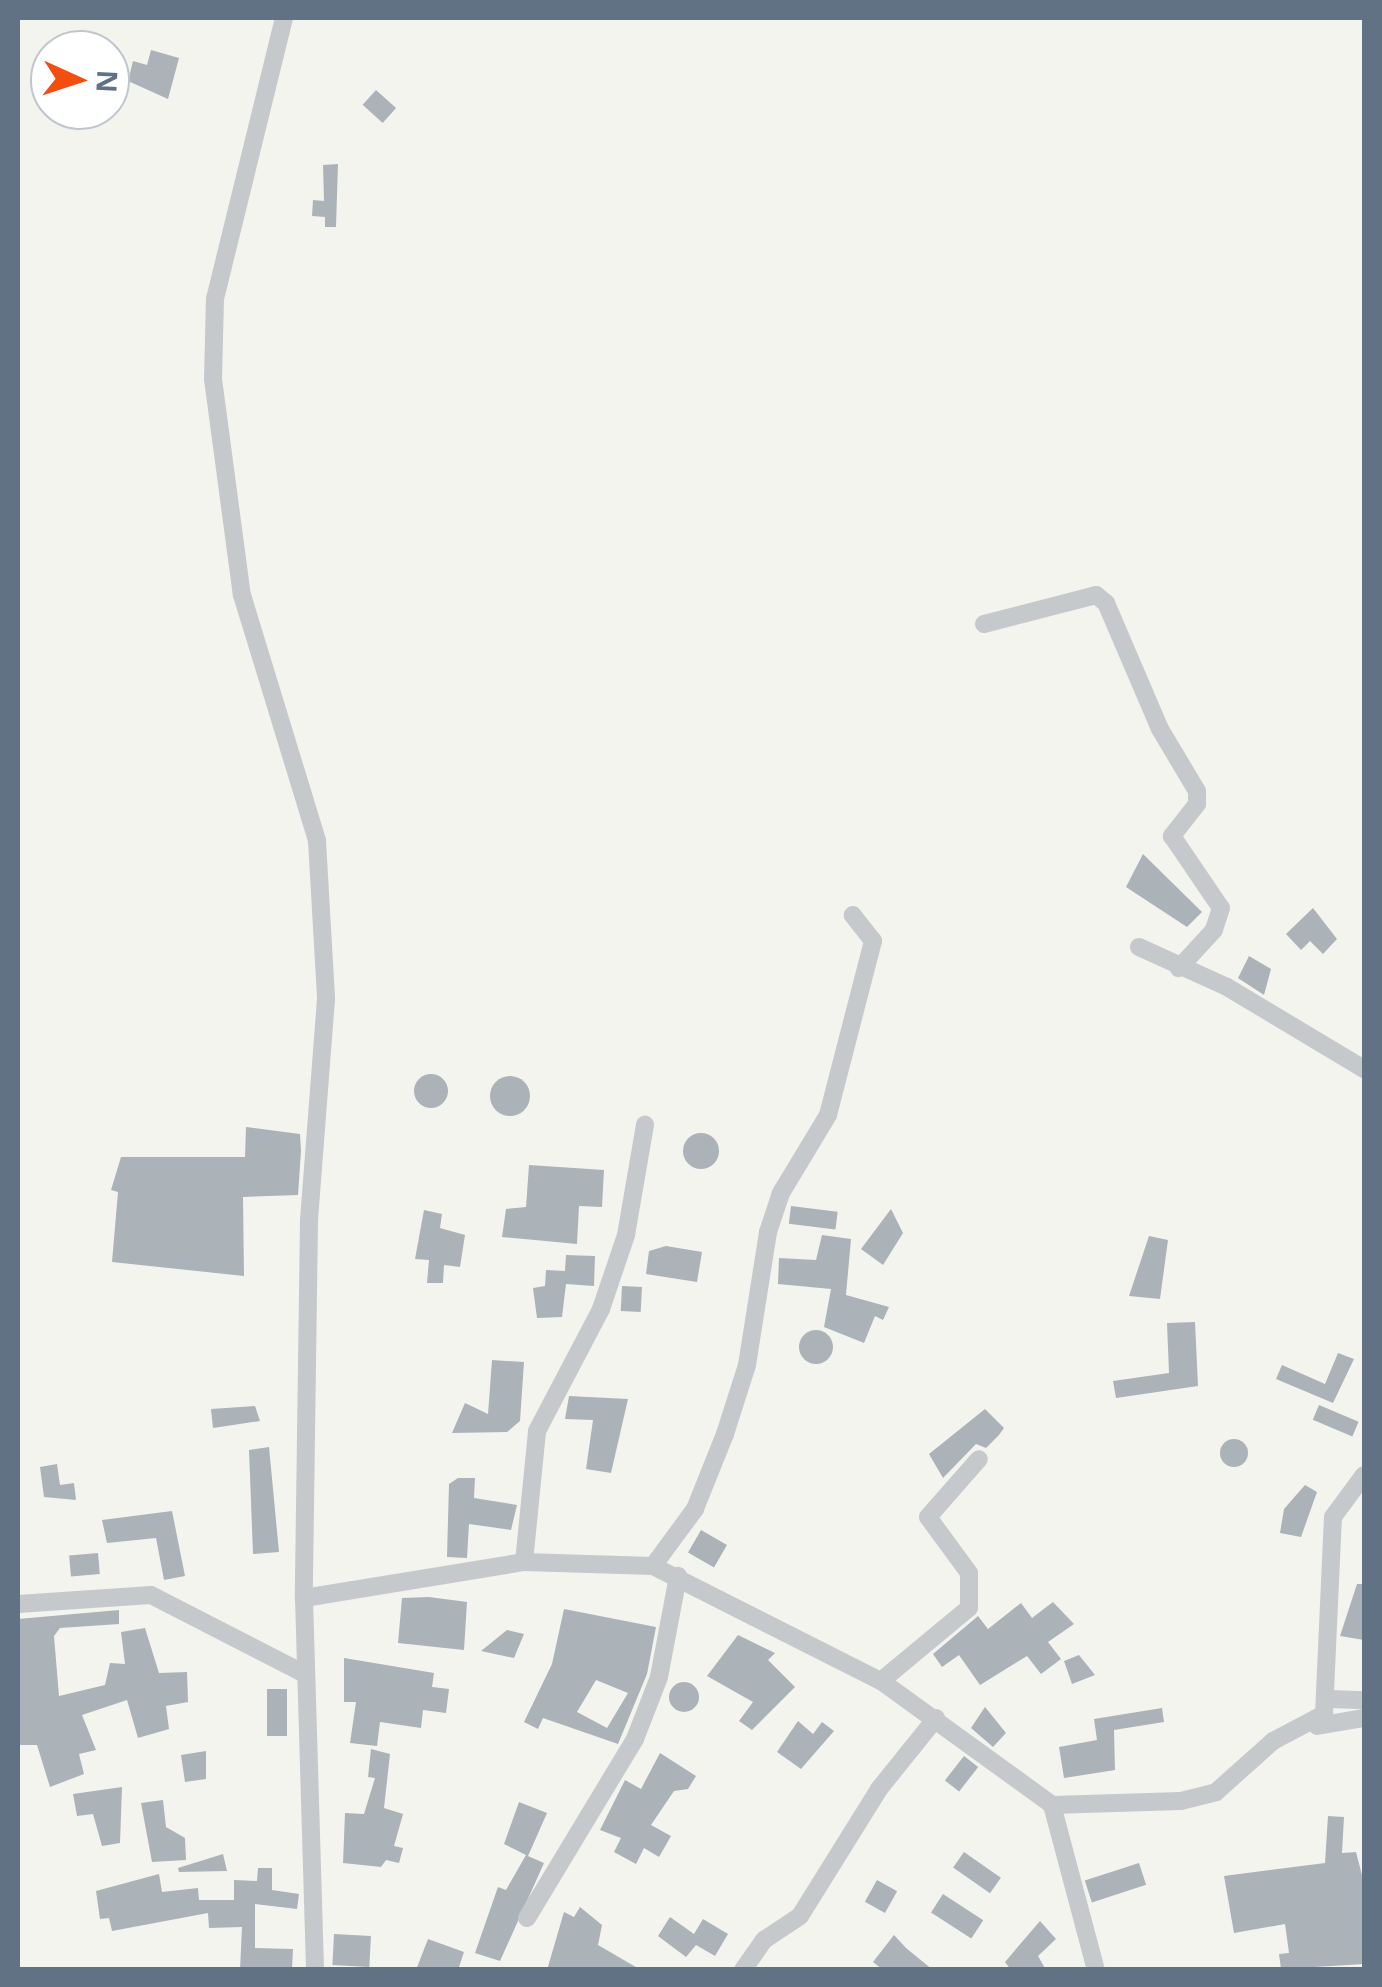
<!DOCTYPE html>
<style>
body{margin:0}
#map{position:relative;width:1382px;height:1987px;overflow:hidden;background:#f4f4ef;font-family:"Open Sans",sans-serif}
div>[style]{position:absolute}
.building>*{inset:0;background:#abb2b8;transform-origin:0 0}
.round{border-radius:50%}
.street>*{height:18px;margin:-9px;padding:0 9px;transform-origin:9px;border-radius:9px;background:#c6c9cc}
span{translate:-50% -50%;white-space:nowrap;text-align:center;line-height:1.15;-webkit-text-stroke:10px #fff;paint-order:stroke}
.frame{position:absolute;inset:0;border:20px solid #607283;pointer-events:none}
.north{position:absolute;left:30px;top:30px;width:100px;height:100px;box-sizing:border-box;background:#fff;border:2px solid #bfc7cd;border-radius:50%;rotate:93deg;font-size:28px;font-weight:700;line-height:40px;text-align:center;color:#607283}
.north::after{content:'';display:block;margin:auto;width:35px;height:45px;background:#f34d10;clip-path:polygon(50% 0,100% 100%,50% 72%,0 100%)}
</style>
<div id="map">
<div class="building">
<div style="clip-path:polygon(151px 50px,179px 58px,168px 99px,128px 81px,133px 61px,147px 65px)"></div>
<div style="left:376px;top:90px;width:27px;height:20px;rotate:42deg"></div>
<div style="clip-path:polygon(338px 164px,336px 227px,325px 227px,325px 217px,312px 216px,313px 200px,324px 201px,323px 165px)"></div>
<div style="clip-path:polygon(1143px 854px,1202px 912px,1187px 927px,1126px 887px)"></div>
<div style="clip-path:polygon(1313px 908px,1337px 939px,1323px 954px,1310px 941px,1301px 950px,1286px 934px)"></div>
<div style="clip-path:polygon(1249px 956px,1271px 969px,1264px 995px,1238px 978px)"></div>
<div class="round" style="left:414px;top:1074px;width:34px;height:34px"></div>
<div class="round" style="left:490px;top:1076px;width:40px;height:40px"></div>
<div style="clip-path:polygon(246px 1127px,300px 1134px,301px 1151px,298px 1195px,243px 1197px,244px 1276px,112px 1262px,118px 1192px,111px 1190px,121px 1157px,245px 1157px)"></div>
<div class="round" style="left:683px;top:1133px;width:36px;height:36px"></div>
<div style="clip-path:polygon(529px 1165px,604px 1170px,602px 1207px,579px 1206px,577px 1244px,502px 1237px,506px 1209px,526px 1207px)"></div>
<div style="left:791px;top:1206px;width:47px;height:18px;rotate:7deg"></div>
<div style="clip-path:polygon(891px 1209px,903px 1233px,883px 1265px,861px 1249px)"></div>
<div style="clip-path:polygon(424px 1210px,442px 1214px,440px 1228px,465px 1235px,460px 1267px,444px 1265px,443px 1283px,427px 1283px,429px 1260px,415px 1259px)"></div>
<div style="clip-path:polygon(822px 1235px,851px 1239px,846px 1295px,889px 1307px,883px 1320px,875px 1316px,864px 1343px,824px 1327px,831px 1289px,778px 1284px,779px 1258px,816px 1260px)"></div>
<div style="clip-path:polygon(1149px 1236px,1168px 1240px,1160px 1299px,1129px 1296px)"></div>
<div style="clip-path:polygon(666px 1246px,702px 1252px,697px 1282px,646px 1274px,649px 1251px)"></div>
<div style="clip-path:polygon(566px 1255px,595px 1256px,594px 1286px,566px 1284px,562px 1317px,537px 1318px,533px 1288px,545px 1286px,546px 1270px,565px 1271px)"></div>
<div style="left:622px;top:1286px;width:20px;height:25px;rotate:3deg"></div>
<div style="clip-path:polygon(1195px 1322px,1198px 1386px,1116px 1398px,1113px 1381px,1169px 1373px,1167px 1323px)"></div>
<div class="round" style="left:799px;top:1330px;width:34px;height:34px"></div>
<div style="clip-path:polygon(1338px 1353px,1354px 1359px,1333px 1403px,1276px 1379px,1282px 1365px,1325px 1384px)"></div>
<div style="clip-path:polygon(492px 1360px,524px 1362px,520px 1421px,507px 1432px,452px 1433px,465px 1403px,488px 1414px)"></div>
<div style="clip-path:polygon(569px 1396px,628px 1399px,611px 1473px,586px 1469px,593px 1420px,565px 1419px)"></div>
<div style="left:1319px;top:1405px;width:43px;height:16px;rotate:23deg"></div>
<div style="clip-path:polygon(255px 1406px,260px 1421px,213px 1428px,211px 1409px)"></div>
<div style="clip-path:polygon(985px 1409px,1004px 1428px,999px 1435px,986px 1448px,976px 1444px,943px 1478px,929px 1454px)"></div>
<div class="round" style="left:1220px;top:1439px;width:28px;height:28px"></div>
<div style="clip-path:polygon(269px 1447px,279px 1552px,253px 1554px,249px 1450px)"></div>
<div style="clip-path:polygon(57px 1464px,60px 1485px,74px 1483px,76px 1500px,44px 1497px,40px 1467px)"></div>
<div style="clip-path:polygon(458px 1478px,475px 1478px,474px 1498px,517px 1505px,511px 1530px,469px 1524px,467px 1558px,447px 1557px,449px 1484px)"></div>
<div style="clip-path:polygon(1305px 1485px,1317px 1492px,1301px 1537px,1280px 1533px,1284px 1509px)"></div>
<div style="clip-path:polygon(172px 1511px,185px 1576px,164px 1580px,156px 1538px,107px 1543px,102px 1520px)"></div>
<div style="left:701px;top:1530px;width:30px;height:26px;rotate:30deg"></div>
<div style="left:98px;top:1553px;width:21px;height:29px;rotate:85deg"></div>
<div style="clip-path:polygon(1357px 1584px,1364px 1584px,1364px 1640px,1340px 1636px)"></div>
<div style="clip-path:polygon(429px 1597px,467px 1602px,464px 1650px,398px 1643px,402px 1598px)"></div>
<div style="clip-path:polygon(1053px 1602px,1074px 1624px,1048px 1642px,1061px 1659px,1041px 1674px,1027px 1656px,980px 1685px,959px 1655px,942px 1667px,933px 1654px,978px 1616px,988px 1629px,1021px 1603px,1032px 1618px)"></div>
<div style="clip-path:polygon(evenodd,564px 1609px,656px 1627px,647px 1674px,618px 1744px,543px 1718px,538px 1729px,524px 1722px,552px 1664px,564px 1609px,596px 1680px,628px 1693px,607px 1728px,577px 1712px,596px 1680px)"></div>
<div style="clip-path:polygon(119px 1610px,119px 1624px,60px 1628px,54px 1636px,59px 1696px,105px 1685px,110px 1663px,125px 1664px,121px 1632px,145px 1628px,159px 1673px,187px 1672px,188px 1702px,166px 1706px,169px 1729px,138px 1738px,127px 1700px,82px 1715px,96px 1750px,79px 1754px,84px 1774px,50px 1787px,37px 1745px,18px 1745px,18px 1619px)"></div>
<div style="clip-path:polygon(507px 1630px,524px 1634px,514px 1658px,481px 1651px)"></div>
<div style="clip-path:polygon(738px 1635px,775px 1653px,768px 1660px,795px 1687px,752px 1730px,739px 1721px,753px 1702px,707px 1676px)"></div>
<div style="clip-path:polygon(1079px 1655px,1095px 1675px,1072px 1684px,1064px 1661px)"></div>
<div style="clip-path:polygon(344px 1658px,434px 1673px,432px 1687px,449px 1689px,446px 1713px,423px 1710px,421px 1728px,380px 1722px,377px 1746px,350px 1743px,356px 1702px,344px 1702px)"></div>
<div class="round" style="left:669px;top:1682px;width:30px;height:30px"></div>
<div style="left:267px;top:1689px;width:20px;height:47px"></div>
<div style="clip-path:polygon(985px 1707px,1006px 1733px,993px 1747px,971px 1728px)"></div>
<div style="clip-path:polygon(1162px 1708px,1164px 1722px,1114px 1730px,1115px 1770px,1064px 1778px,1059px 1747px,1097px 1740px,1094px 1719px)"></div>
<div style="clip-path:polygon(798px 1721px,813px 1734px,822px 1722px,834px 1731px,801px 1769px,777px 1752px)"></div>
<div style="clip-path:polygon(371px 1749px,390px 1754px,384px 1808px,403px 1814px,394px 1846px,403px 1848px,399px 1863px,386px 1860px,381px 1867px,343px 1863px,345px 1813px,364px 1814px,375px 1778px,368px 1777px)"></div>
<div style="clip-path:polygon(206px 1751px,206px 1779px,185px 1782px,181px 1755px)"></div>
<div style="clip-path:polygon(660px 1753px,696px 1776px,688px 1789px,674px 1791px,651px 1825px,671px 1836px,659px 1857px,644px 1848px,636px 1864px,614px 1852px,621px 1838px,600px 1830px,625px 1780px,641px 1789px)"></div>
<div style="left:964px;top:1756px;width:18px;height:31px;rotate:38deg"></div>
<div style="clip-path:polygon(122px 1787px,120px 1843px,102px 1846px,93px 1814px,77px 1816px,73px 1794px)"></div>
<div style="clip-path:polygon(163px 1800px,166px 1827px,185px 1838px,186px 1860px,152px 1862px,141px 1803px)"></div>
<div style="clip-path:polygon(519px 1802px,547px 1813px,528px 1856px,544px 1863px,500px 1961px,475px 1953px,498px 1887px,506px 1890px,526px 1855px,504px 1844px)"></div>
<div style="clip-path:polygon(1328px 1816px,1344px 1817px,1342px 1853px,1356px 1852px,1364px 1883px,1364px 1964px,1281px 1969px,1279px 1954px,1289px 1953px,1285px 1924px,1234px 1933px,1224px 1876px,1325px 1863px)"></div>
<div style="left:964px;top:1852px;width:45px;height:19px;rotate:35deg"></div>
<div style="clip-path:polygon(223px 1854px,227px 1871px,179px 1872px,178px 1868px)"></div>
<div style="left:1139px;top:1863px;width:23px;height:57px;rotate:72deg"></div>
<div style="clip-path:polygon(258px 1868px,272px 1868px,272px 1890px,299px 1894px,297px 1909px,255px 1904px,255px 1948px,293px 1949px,292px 1970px,240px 1970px,242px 1927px,209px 1928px,208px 1913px,112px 1931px,109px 1918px,100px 1919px,96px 1891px,159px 1874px,162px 1892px,198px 1888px,199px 1900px,234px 1900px,234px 1880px,257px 1881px)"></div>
<div style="left:877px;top:1880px;width:23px;height:25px;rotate:29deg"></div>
<div style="left:943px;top:1894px;width:48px;height:22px;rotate:33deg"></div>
<div style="clip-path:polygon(580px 1907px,602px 1925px,598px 1945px,641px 1970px,547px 1970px,564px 1912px,574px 1917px)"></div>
<div style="clip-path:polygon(670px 1917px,694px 1934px,703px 1919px,728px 1934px,715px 1956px,696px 1945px,686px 1957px,658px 1936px)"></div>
<div style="clip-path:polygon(1040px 1921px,1056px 1939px,1038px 1956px,1046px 1970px,1011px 1970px,1005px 1962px)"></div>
<div style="left:334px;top:1934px;width:37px;height:31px;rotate:3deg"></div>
<div style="clip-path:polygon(894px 1935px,906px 1948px,933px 1970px,883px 1970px,873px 1962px)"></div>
<div style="clip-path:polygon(428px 1939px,464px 1952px,458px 1970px,416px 1970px)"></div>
</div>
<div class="street">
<div style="left:284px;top:18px;width:288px;rotate:103.8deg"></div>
<div style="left:215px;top:298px;width:81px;rotate:91.4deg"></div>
<div style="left:213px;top:379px;width:218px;rotate:82.4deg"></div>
<div style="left:242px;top:595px;width:257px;rotate:73deg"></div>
<div style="left:317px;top:841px;width:158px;rotate:86.7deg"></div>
<div style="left:326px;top:999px;width:222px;rotate:94.4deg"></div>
<div style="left:309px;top:1220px;width:378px;rotate:90.8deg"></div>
<div style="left:304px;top:1598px;width:372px;rotate:88.3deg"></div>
<div style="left:984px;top:624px;width:116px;rotate:-14.5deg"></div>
<div style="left:1096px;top:595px;width:13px;rotate:39deg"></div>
<div style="left:1106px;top:603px;width:137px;rotate:66.8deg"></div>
<div style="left:1160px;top:729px;width:72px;rotate:59.2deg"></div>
<div style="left:1197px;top:791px;width:13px;rotate:90deg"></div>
<div style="left:1197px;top:804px;width:41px;rotate:128deg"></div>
<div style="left:1172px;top:836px;width:87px;rotate:55.8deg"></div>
<div style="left:1221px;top:908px;width:23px;rotate:108deg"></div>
<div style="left:1214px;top:930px;width:52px;rotate:132.6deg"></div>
<div style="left:1139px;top:947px;width:97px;rotate:24.4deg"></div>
<div style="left:1227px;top:987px;width:160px;rotate:30.9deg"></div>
<div style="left:524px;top:1562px;width:132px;rotate:-84.3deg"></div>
<div style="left:537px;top:1431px;width:138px;rotate:-62.3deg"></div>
<div style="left:601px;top:1309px;width:78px;rotate:-71.3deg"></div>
<div style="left:626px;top:1235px;width:112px;rotate:-80.2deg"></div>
<div style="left:653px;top:1566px;width:71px;rotate:-53.6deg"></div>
<div style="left:695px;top:1509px;width:81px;rotate:-68.2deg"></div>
<div style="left:725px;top:1434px;width:72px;rotate:-72.3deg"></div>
<div style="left:747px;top:1365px;width:135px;rotate:-81deg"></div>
<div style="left:768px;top:1232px;width:41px;rotate:-71.6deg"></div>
<div style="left:781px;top:1193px;width:91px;rotate:-58.9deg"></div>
<div style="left:828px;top:1115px;width:180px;rotate:-75.5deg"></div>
<div style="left:873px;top:941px;width:33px;rotate:-128deg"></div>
<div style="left:304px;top:1598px;width:223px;rotate:-9.3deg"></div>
<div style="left:524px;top:1562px;width:129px;rotate:1.8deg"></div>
<div style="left:653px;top:1566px;width:255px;rotate:26.8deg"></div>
<div style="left:881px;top:1681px;width:211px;rotate:35.9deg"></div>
<div style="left:1052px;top:1805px;width:129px;rotate:-1.8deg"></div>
<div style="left:1181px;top:1801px;width:36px;rotate:-14deg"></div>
<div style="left:1216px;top:1792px;width:76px;rotate:-41.8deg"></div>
<div style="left:1273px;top:1741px;width:58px;rotate:-27.9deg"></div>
<div style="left:1324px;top:1714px;width:197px;rotate:-87.4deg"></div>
<div style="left:1333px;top:1517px;width:52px;rotate:-53.6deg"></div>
<div style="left:18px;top:1604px;width:133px;rotate:-3.9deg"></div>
<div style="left:151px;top:1595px;width:173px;rotate:27.2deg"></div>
<div style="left:881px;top:1681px;width:114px;rotate:-39.7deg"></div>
<div style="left:969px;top:1608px;width:35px;rotate:-90deg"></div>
<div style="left:969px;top:1573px;width:69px;rotate:-126.2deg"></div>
<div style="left:928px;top:1517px;width:77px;rotate:-48.7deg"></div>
<div style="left:1330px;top:1699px;width:34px;rotate:2deg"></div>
<div style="left:1317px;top:1726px;width:48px;rotate:-9.7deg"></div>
<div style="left:1052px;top:1805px;width:171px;rotate:75.1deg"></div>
<div style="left:527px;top:1918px;width:209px;rotate:-58.9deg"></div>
<div style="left:635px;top:1739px;width:66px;rotate:-68.8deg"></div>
<div style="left:659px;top:1677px;width:103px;rotate:-79.3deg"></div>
<div style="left:743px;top:1970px;width:37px;rotate:-55deg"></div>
<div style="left:764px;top:1940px;width:43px;rotate:-33.7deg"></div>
<div style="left:800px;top:1916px;width:150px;rotate:-58.1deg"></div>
<div style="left:879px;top:1789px;width:91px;rotate:-51.2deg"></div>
</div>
<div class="frame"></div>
<div class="north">N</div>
</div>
